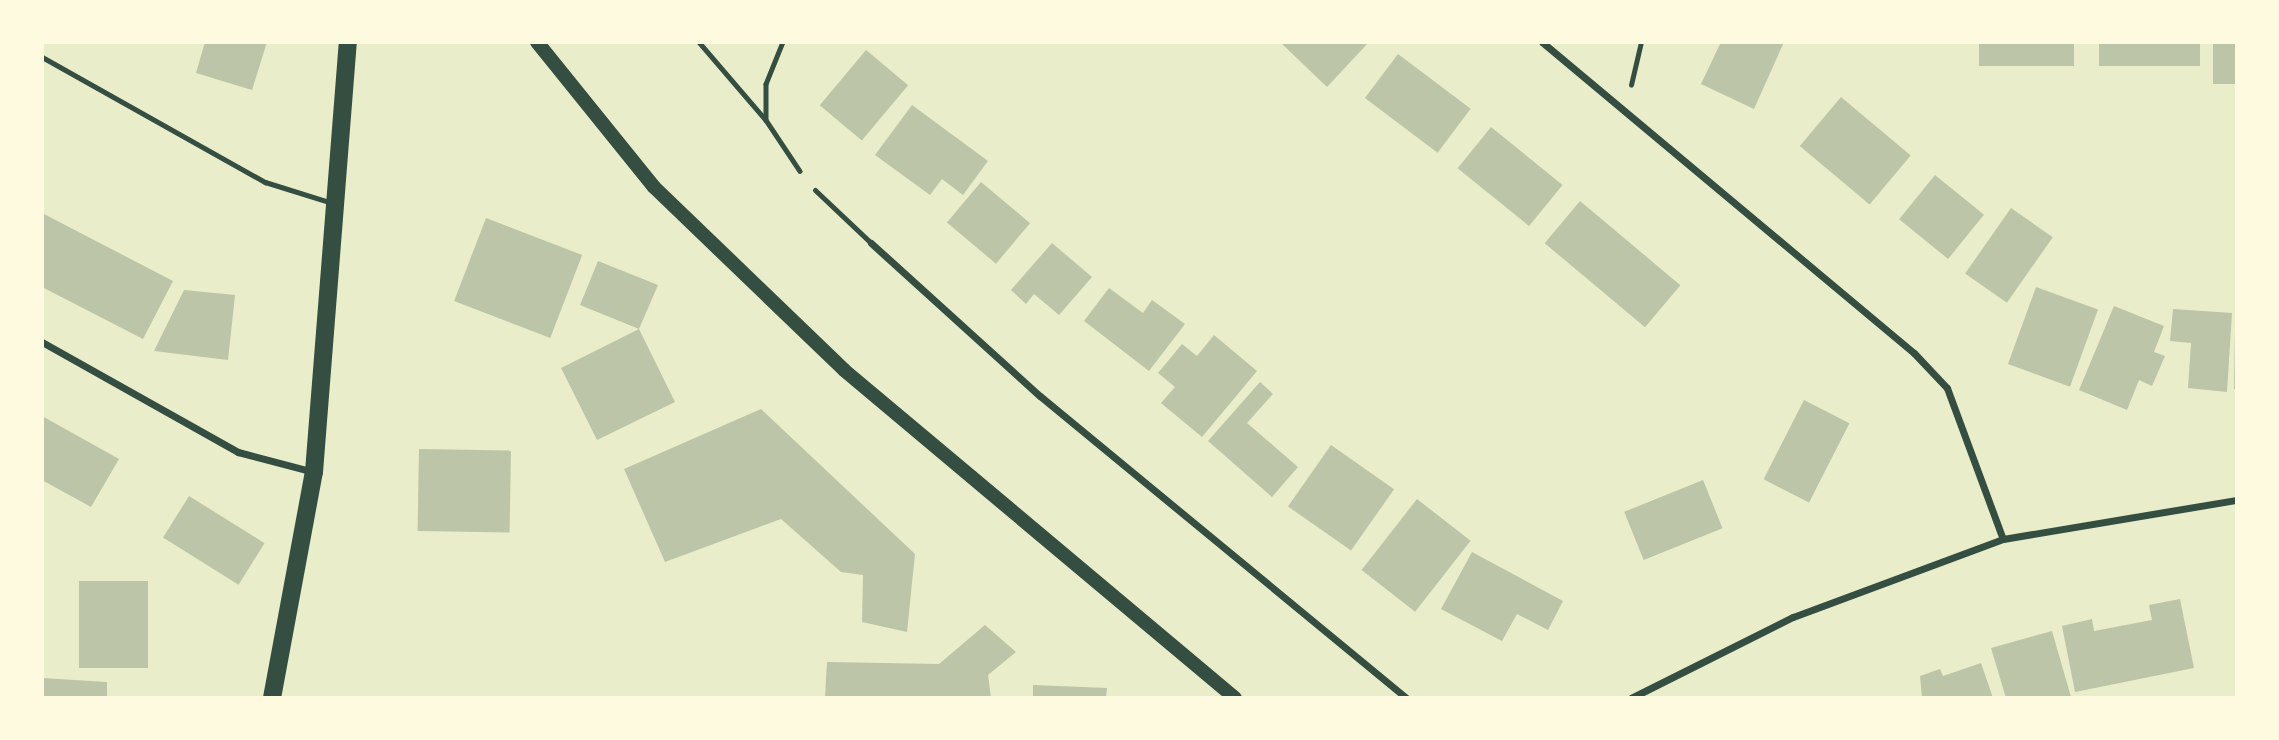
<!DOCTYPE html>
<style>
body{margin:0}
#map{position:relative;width:2279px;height:740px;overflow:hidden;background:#e9edc9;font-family:Inter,sans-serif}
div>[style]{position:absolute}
.building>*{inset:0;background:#bcc5a7;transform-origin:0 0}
.path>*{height:4.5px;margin:-2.25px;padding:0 2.25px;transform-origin:2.25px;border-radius:2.25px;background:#344e41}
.service>*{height:5px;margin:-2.5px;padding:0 2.5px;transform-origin:2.5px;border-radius:2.5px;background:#344e41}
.minor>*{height:7px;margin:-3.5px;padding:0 3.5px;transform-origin:3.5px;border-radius:3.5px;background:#344e41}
.secondary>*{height:14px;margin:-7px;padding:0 7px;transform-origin:7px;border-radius:7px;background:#344e41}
.primary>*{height:18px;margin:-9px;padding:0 9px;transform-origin:9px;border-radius:9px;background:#344e41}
span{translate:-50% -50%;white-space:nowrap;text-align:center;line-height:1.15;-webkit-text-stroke:5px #fefae0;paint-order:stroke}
.frame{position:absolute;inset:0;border:44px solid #fefae0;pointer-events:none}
</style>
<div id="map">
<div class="building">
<div style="clip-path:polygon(205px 42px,267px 42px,252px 90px,196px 73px)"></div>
<div style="clip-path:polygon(1280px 42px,1369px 42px,1327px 87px)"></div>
<div style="clip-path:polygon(1721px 42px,1784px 42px,1754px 109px,1701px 84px)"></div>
<div style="left:1979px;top:42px;width:95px;height:24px"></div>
<div style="left:2099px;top:42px;width:101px;height:24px"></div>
<div style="left:2213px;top:42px;width:24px;height:42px"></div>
<div style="left:866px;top:50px;width:55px;height:72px;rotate:40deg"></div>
<div style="left:1398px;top:54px;width:91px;height:55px;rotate:37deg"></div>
<div style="left:1841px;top:97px;width:91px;height:64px;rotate:40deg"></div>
<div style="clip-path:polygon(912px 105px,988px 161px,963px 195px,942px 179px,930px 195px,875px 155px)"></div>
<div style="left:1491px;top:127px;width:92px;height:53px;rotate:39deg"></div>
<div style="left:1935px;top:175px;width:63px;height:57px;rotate:39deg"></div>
<div style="left:981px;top:182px;width:64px;height:53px;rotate:40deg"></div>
<div style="left:1580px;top:201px;width:131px;height:55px;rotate:40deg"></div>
<div style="left:2011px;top:208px;width:51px;height:80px;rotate:35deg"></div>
<div style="clip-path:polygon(42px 213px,173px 281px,143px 339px,42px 287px)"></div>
<div style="left:486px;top:218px;width:103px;height:89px;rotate:21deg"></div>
<div style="clip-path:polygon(1052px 243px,1092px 277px,1059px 315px,1034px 294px,1026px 304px,1011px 290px)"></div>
<div style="clip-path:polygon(598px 261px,658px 285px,639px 329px,675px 402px,597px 440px,561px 368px,639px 329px,580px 305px)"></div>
<div style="left:2036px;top:287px;width:66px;height:82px;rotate:20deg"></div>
<div style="clip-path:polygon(1109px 288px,1143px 313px,1152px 300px,1185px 324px,1149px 371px,1084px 321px)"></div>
<div style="clip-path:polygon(184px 290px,235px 295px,228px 360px,154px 351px)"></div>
<div style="clip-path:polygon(2114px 306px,2164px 326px,2154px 352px,2165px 356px,2152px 386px,2139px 380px,2127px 410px,2079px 390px)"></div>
<div style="clip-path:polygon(2173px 309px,2232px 313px,2227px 392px,2188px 388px,2191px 343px,2170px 341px)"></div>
<div style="clip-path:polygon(2235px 330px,2237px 330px,2237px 389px,2234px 389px)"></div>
<div style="clip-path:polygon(1214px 335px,1257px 371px,1202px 437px,1161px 403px,1175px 387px,1158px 373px,1182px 344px,1197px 356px)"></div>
<div style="clip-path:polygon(1260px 382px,1273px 394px,1247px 423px,1298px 467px,1272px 497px,1208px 441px)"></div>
<div style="left:1804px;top:400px;width:51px;height:89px;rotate:27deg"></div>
<div style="clip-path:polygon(761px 409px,915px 554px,907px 632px,862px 622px,863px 575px,841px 572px,781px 519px,665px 562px,624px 469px)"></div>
<div style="clip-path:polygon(42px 416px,119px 459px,91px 507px,42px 480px)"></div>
<div style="left:1331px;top:445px;width:77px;height:75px;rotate:35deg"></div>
<div style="left:419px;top:449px;width:92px;height:82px;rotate:1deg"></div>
<div style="left:1703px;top:480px;width:52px;height:85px;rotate:68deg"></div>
<div style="left:189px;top:496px;width:89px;height:49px;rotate:32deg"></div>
<div style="left:1417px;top:499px;width:68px;height:90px;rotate:38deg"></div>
<div style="clip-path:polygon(1472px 552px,1563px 601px,1548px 630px,1517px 614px,1502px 641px,1441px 609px)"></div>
<div style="left:79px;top:581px;width:69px;height:87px"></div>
<div style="clip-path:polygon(2180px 599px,2194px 668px,2075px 692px,2062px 626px,2092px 619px,2094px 631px,2152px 620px,2149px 605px)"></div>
<div style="clip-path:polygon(985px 625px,1016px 652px,988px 675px,991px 698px,825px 698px,827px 662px,939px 664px)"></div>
<div style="clip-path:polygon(2052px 631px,2071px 697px,2006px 698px,1991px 648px)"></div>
<div style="clip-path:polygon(1981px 663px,1993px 698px,1922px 698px,1920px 676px,1940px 669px,1943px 676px)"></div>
<div style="clip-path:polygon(42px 678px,107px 682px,107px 698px,42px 698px)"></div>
<div style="clip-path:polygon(1033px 685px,1107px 688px,1106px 698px,1033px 698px)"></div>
</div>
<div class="path">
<div style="left:699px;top:42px;width:101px;rotate:49.4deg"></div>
<div style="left:783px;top:42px;width:45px;rotate:112deg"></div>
<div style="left:766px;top:84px;width:36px;rotate:90deg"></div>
<div style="left:766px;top:120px;width:61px;rotate:56.3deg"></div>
<div style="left:1631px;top:85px;width:44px;rotate:-76.9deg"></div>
</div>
<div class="service">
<div style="left:42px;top:57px;width:256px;rotate:29.3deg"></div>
<div style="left:265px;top:182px;width:70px;rotate:17.4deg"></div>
<div style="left:815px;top:190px;width:77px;rotate:43.4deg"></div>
</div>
<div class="minor">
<div style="left:1542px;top:42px;width:485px;rotate:39.9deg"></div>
<div style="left:1914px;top:353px;width:48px;rotate:46.7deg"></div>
<div style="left:1947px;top:388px;width:161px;rotate:69.7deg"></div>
<div style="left:871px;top:243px;width:228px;rotate:42.2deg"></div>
<div style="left:1040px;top:396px;width:475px;rotate:39.5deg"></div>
<div style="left:42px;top:342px;width:225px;rotate:29.3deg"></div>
<div style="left:238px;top:452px;width:79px;rotate:14.7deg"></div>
<div style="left:1631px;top:698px;width:181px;rotate:-26.6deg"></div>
<div style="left:1793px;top:617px;width:224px;rotate:-20.4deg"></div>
<div style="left:2003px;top:539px;width:237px;rotate:-9.5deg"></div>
</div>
<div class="secondary">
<div style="left:537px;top:42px;width:186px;rotate:51.1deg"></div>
<div style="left:654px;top:187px;width:264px;rotate:43.9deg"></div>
<div style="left:844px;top:370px;width:510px;rotate:39.99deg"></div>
</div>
<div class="primary">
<div style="left:272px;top:698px;width:230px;rotate:-79.5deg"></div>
<div style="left:314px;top:472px;width:431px;rotate:-85.5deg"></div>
</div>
<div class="frame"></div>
</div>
